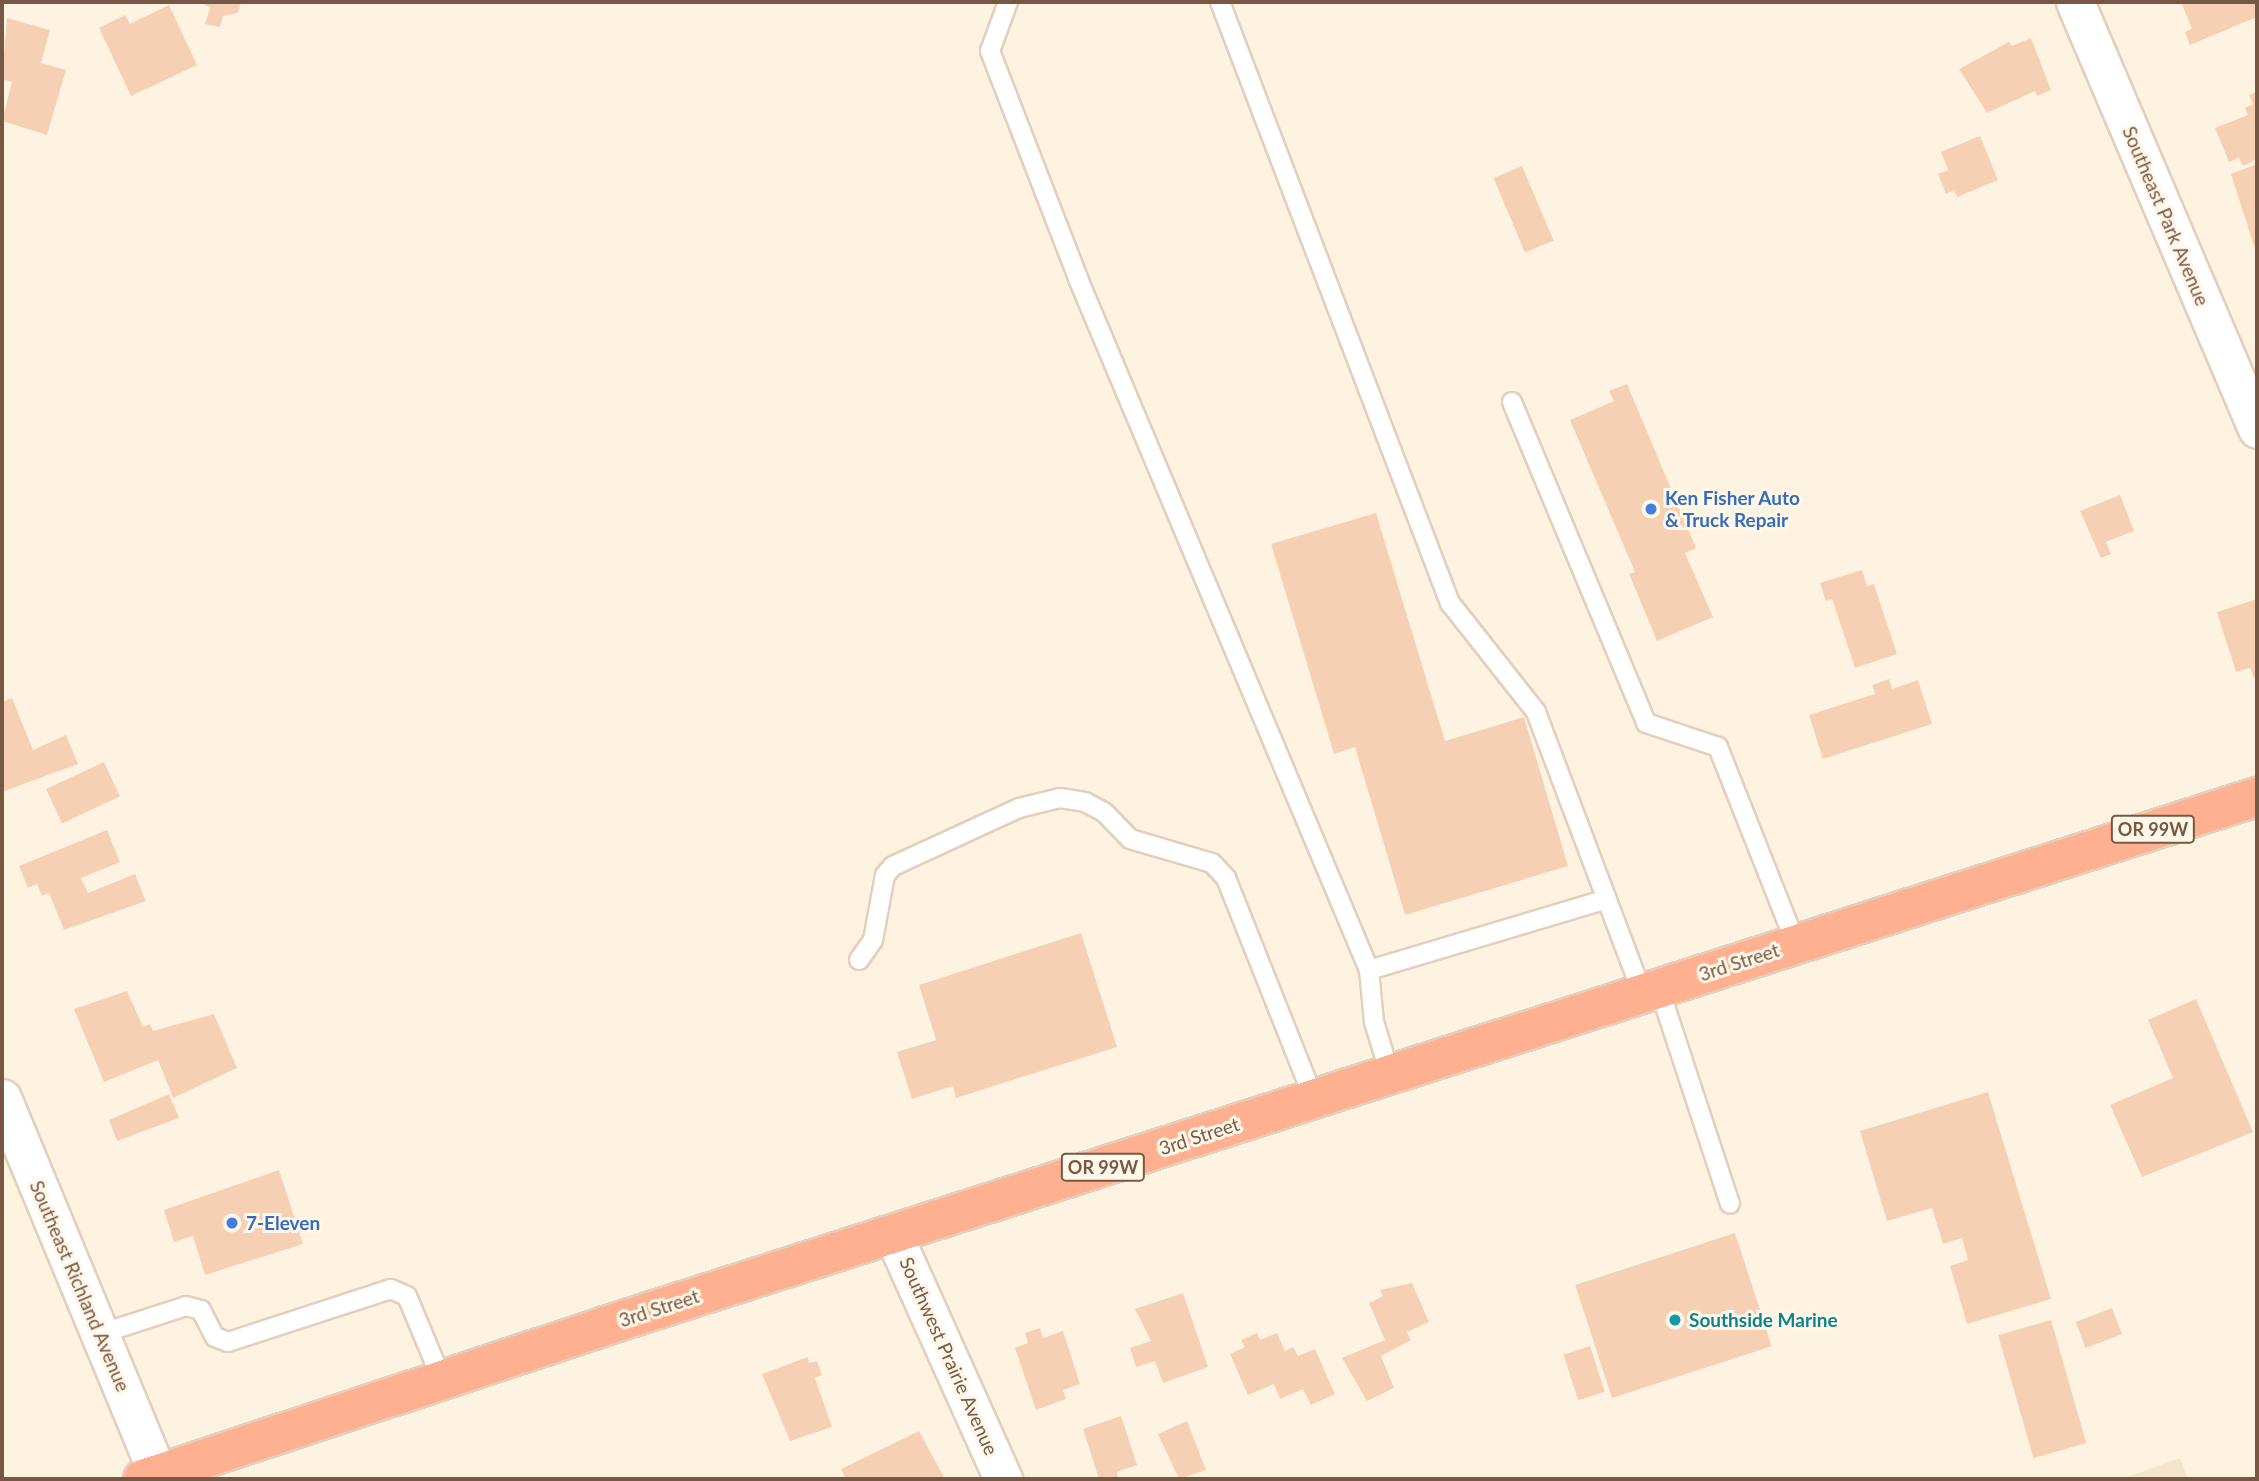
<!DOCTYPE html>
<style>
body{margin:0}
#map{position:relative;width:2259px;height:1481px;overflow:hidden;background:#fef3e0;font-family:Lato,sans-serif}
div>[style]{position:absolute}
.residential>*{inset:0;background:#f6e5ce}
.building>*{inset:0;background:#f6d0b5;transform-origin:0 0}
.roads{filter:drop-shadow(2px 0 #e3cfbb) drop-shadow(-2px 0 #e3cfbb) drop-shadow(0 2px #e3cfbb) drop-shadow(0 -2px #e3cfbb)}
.lane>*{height:18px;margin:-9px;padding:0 9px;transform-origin:9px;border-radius:9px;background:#fff}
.street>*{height:37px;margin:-18.5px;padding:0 18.5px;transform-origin:18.5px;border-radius:18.5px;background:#fff}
.highway>*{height:38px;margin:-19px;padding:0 19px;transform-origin:19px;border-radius:19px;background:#feb091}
.dots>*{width:19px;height:19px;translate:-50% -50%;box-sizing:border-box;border:4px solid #fff7e8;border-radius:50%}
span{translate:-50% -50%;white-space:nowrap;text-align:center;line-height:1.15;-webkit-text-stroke:6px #fff7e8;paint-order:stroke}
.shield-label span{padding:2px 5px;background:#fff7e8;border:2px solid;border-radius:5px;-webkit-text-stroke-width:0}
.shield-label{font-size:18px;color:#775845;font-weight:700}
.street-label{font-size:19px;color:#775845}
.shop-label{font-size:19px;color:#366cbe;font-weight:700}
.left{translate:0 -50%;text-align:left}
.culture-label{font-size:19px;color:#0d838f;font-weight:700}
.frame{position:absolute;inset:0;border:4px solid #775845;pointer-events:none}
</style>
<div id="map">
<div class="residential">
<div style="clip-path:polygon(2180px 1458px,2188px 1479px,2122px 1479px)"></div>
</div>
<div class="building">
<div style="clip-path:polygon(200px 2px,241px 2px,238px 13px,223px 16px,220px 27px,205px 24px,210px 8px)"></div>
<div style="clip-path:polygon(2181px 2px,2257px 2px,2257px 17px,2190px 45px,2185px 32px,2192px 29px)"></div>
<div style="clip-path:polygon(169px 5px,197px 65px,131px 96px,99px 28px,125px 15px,130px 24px)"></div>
<div style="clip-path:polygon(7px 18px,50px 30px,41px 63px,66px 70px,47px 135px,2px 121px,12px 82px,2px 79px)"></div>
<div style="clip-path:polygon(2031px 38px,2051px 90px,2037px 96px,2035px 91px,1987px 113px,1959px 69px,2009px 42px,2012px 46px)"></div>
<div style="clip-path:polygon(2257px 92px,2257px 159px,2243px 166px,2239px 158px,2229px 162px,2215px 128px,2248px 115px,2245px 108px,2253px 104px,2249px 95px)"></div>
<div style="clip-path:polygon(1980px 136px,1998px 180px,1957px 197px,1954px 190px,1946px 194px,1938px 174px,1948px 170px,1941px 152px)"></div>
<div style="clip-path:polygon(2257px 164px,2257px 255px,2231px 174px)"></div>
<div style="left:1522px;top:166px;width:81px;height:31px;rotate:67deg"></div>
<div style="clip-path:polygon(1627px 384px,1696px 548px,1685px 553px,1713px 617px,1657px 641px,1629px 574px,1635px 572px,1570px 420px,1614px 401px,1609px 391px)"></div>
<div style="clip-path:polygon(2120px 495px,2134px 531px,2106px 542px,2111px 554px,2101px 558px,2080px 511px)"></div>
<div style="clip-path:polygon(1376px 513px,1445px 741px,1524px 717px,1568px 866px,1405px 915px,1355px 747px,1334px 754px,1271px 544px)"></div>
<div style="clip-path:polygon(1862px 570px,1867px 586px,1874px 584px,1897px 654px,1855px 668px,1832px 599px,1826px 601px,1820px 583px)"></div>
<div style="clip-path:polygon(2257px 599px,2257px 677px,2254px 678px,2250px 668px,2236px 672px,2217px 612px)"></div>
<div style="clip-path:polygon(1889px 679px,1892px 689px,1918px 680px,1932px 724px,1823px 759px,1809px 715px,1875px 694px,1872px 685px)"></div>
<div style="clip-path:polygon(12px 698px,33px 750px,66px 735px,78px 764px,2px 792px,2px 702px)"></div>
<div style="left:104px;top:762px;width:38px;height:64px;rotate:65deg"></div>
<div style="clip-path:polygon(107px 830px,120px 862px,81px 878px,88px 893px,135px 874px,146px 901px,64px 930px,49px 893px,42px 896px,37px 884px,28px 888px,19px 866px)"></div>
<div style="clip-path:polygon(1081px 933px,1117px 1047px,956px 1098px,953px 1086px,912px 1099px,897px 1052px,936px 1040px,919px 985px)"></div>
<div style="clip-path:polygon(127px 991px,143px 1027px,150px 1024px,153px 1031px,214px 1014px,237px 1068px,173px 1098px,158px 1060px,104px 1082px,74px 1009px)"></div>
<div style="clip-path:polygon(2196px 999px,2253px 1132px,2142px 1177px,2110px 1105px,2173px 1078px,2148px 1020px)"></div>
<div style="clip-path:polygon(1988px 1092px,2051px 1299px,1967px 1324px,1950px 1266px,1968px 1260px,1962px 1238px,1943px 1244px,1932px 1208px,1887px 1221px,1860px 1131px)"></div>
<div style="clip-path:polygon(169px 1094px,179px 1118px,117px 1141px,109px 1120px)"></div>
<div style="clip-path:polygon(279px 1170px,303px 1244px,205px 1275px,193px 1236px,174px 1242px,164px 1210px)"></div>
<div style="left:1735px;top:1233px;width:119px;height:168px;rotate:72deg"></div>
<div style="clip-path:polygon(1412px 1283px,1429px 1322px,1407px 1332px,1411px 1340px,1381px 1356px,1394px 1388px,1367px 1401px,1342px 1358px,1385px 1340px,1369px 1303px,1383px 1296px,1380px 1290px)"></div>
<div style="clip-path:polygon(1183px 1293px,1208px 1367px,1163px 1383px,1155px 1361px,1136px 1367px,1130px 1348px,1151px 1341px,1135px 1309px)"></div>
<div style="left:2112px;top:1308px;width:28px;height:39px;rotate:69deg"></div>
<div style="left:2051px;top:1320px;width:128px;height:55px;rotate:74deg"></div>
<div style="clip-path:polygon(1040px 1328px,1043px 1338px,1063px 1331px,1080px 1384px,1063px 1390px,1066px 1399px,1036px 1410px,1015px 1348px,1028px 1343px,1025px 1333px)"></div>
<div style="clip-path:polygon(1257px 1333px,1260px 1340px,1277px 1333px,1285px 1351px,1293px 1347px,1298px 1356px,1315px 1349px,1335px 1394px,1311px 1405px,1303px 1389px,1280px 1399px,1274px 1384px,1248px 1395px,1230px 1354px,1245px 1347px,1241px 1340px)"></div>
<div style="left:1590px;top:1346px;width:48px;height:28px;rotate:72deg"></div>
<div style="clip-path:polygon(808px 1357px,809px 1363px,817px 1361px,822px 1375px,815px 1378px,832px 1427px,790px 1441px,762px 1374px)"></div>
<div style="clip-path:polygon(1121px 1416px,1137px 1465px,1117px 1472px,1118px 1477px,1099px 1479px,1083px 1429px)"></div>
<div style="clip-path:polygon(1187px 1421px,1206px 1470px,1179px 1479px,1158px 1434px)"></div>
<div style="clip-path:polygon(919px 1431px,945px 1479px,846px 1479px,841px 1469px)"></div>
</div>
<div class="roads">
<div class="lane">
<div style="left:1008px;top:2px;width:52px;rotate:110.2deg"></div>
<div style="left:990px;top:51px;width:247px;rotate:68.8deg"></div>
<div style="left:1079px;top:281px;width:748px;rotate:67.17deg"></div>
<div style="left:1369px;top:970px;width:52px;rotate:84.5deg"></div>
<div style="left:1374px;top:1022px;width:54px;rotate:72.9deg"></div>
<div style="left:1220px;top:2px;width:644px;rotate:69.06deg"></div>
<div style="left:1450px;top:603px;width:139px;rotate:51.7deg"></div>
<div style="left:1536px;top:712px;width:300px;rotate:69.3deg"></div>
<div style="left:1512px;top:402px;width:348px;rotate:67.3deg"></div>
<div style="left:1646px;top:723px;width:76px;rotate:18.4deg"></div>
<div style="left:1718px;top:747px;width:212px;rotate:68.4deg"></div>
<div style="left:859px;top:960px;width:24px;rotate:-55deg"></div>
<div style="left:873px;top:940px;width:66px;rotate:-79.5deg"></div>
<div style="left:885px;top:875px;width:12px;rotate:-48deg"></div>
<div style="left:893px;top:866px;width:139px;rotate:-24.7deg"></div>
<div style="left:1019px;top:808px;width:42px;rotate:-13.7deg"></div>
<div style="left:1060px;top:798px;width:25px;rotate:9deg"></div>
<div style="left:1085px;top:802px;width:21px;rotate:28deg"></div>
<div style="left:1104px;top:812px;width:37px;rotate:46deg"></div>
<div style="left:1130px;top:839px;width:85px;rotate:16.3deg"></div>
<div style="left:1212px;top:863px;width:21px;rotate:47deg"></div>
<div style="left:1226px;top:878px;width:238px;rotate:68.3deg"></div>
<div style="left:1369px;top:970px;width:248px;rotate:-16.6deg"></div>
<div style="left:1659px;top:988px;width:227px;rotate:71.8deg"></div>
<div style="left:100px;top:1334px;width:90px;rotate:-18deg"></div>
<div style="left:186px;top:1306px;width:16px;rotate:15deg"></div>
<div style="left:201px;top:1310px;width:30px;rotate:63deg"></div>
<div style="left:215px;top:1337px;width:14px;rotate:21deg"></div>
<div style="left:228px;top:1342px;width:171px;rotate:-18deg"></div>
<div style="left:391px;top:1289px;width:17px;rotate:24deg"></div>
<div style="left:407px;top:1296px;width:91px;rotate:67.4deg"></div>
</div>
<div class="street">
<div style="left:2075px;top:2px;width:464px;rotate:66.9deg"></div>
<div style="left:2px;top:1098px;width:407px;rotate:67.5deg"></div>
<div style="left:893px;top:1234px;width:269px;rotate:65.8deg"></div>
</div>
<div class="highway">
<div style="left:143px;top:1479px;width:487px;rotate:-18.3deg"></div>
<div style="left:605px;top:1326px;width:1735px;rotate:-17.76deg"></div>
</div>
</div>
<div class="dots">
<div style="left:1651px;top:509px;background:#3f7fe0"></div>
<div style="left:232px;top:1223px;background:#3f7fe0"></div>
<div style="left:1675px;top:1320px;background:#0f9aa8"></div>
</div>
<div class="shield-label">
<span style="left:2153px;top:829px">OR 99W</span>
<span style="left:1103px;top:1167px">OR 99W</span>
</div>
<div class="street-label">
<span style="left:2166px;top:216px;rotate:67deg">Southeast Park Avenue</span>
<span style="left:1739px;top:962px;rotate:-18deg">3rd Street</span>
<span style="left:1199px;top:1136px;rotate:-18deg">3rd Street</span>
<span style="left:80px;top:1286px;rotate:67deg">Southeast Richland Avenue</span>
<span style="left:659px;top:1308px;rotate:-18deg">3rd Street</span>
<span style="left:949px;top:1356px;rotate:66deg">Southwest Prairie Avenue</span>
</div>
<div class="shop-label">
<span class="left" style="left:1665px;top:509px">Ken Fisher Auto<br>&amp; Truck Repair</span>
<span class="left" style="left:246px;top:1223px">7-Eleven</span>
</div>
<div class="culture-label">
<span class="left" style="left:1689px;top:1320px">Southside Marine</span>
</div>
<div class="frame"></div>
</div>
